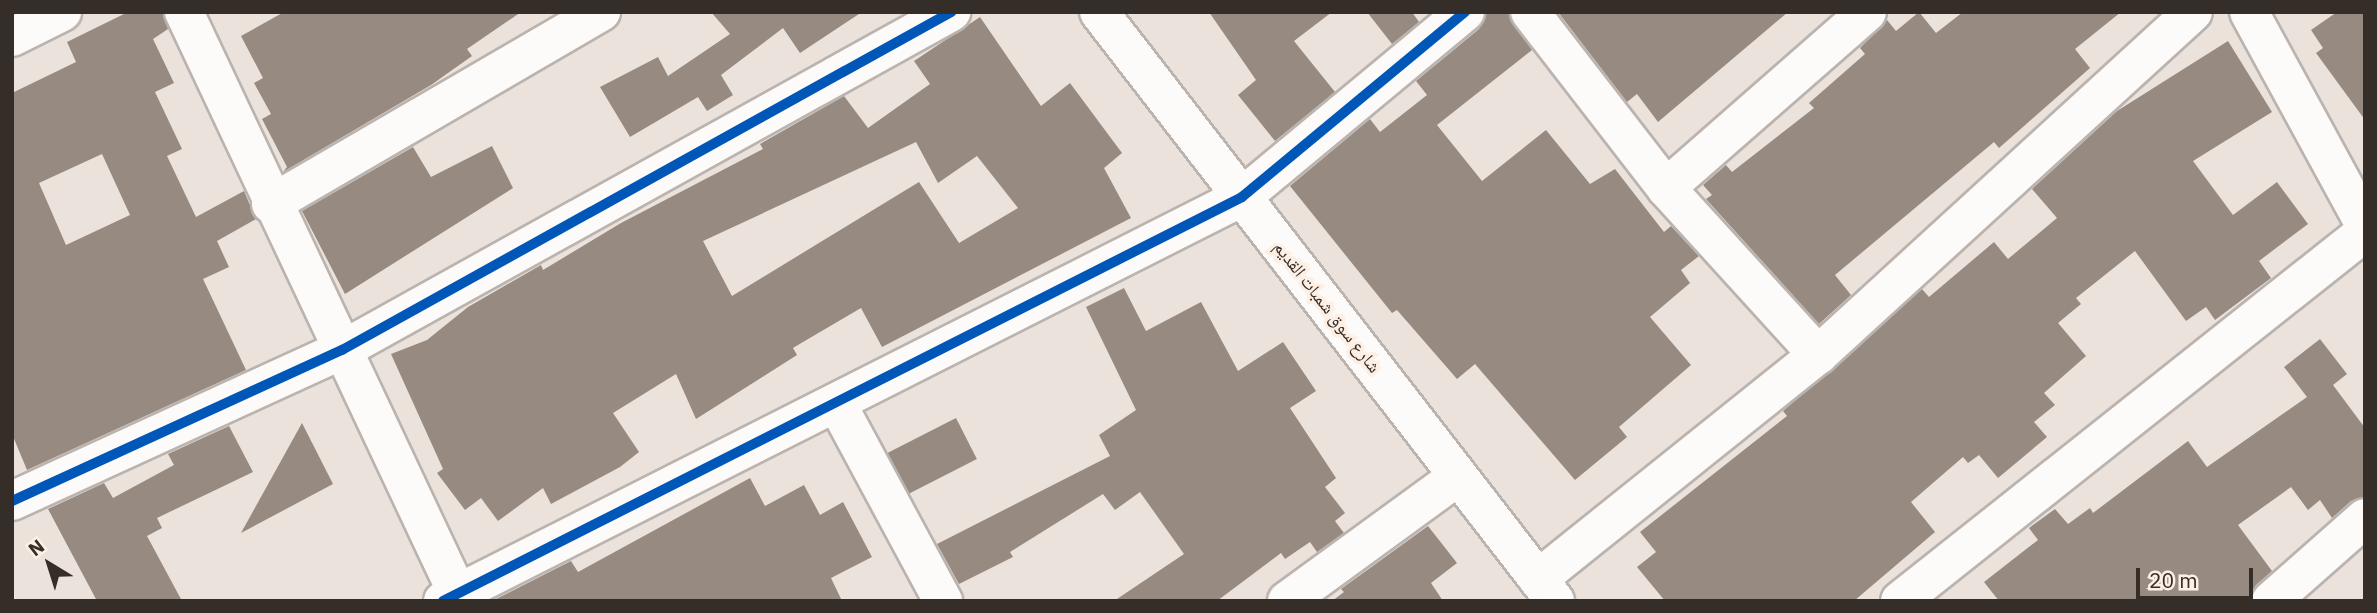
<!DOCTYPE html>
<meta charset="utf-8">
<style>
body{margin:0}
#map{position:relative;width:2377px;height:613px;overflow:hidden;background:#ece2dc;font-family:"IBM Plex Sans","Noto Naskh Arabic",sans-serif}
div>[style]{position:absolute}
.building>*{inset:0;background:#978a81;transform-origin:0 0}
.roads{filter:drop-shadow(2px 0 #bbb3ae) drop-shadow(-2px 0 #bbb3ae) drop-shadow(0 2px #bbb3ae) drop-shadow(0 -2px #bbb3ae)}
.minor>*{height:38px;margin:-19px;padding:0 19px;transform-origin:19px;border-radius:19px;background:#fcfbfa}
.cycleway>*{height:10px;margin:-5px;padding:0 5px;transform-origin:5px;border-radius:5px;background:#0057b8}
span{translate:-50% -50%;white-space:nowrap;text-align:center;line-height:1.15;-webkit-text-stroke:7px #feefe5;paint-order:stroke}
.street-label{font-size:18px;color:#342d28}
.frame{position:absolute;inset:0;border:14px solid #342d28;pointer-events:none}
.north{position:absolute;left:14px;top:529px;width:70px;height:70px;-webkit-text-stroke:5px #feefe5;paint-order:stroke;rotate:322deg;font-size:19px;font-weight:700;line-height:28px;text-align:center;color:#342d28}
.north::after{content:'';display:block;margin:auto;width:24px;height:32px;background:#342d28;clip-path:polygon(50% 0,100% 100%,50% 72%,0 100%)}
.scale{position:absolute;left:2136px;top:568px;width:117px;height:32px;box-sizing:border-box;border:4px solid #342d28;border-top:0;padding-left:9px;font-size:21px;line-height:24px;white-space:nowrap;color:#342d28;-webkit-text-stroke:5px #feefe5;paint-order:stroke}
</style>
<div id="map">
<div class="building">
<div style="clip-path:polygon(evenodd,128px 12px,162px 12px,168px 29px,153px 39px,174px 83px,155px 92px,182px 149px,167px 156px,196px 217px,244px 191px,256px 219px,217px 241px,229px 267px,203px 279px,246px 370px,27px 470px,12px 434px,12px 93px,76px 62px,67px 42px,128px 12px,102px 154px,130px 215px,66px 245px,39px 183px,102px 154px)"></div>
<div style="clip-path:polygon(284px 12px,521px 12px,467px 49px,472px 56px,431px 85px,283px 172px,287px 167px,262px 119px,271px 114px,254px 83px,263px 78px,241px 36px)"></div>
<div style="clip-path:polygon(711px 12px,862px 12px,800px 53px,783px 28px,721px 75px,733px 95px,707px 111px,698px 97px,630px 137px,600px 87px,658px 57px,668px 76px,730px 34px)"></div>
<div style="clip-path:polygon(1209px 12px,1332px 12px,1294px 41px,1335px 92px,1275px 141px,1238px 95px,1256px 80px)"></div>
<div style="clip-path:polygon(1367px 12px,1412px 12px,1419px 22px,1392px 44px)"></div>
<div style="clip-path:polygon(1486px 12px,1509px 12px,1532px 50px,1437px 125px,1482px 181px,1546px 130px,1590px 184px,1615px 169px,1664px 232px,1671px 226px,1699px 256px,1681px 270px,1690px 283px,1650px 317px,1691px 365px,1619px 427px,1627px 437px,1575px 480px,1475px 364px,1457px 379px,1397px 310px,1392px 313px,1290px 186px,1370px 119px,1380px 132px,1427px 95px,1416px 81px,1479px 29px)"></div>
<div style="clip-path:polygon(1558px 12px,1788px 12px,1658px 122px,1637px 94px,1627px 102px)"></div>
<div style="clip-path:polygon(1919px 12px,1936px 33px,1963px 12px,2121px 12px,2075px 49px,2090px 68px,1999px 148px,1994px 142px,1835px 275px,1851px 295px,1819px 324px,1706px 199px,1712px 195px,1703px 185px,1726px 165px,1732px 172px,1814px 108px,1809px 103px,1865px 54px,1860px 48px,1887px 20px,1896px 31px)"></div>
<div style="clip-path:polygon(2337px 12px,2365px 12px,2365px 120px,2316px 53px,2323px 48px,2311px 30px)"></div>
<div style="clip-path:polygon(evenodd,980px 17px,1041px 106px,1070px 83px,1122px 153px,1104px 168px,1131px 218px,882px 347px,861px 308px,803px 342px,793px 348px,797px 355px,696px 419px,676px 374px,613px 413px,639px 452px,620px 467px,551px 504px,543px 488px,498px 521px,481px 498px,465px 510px,437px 473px,443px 469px,391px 354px,427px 340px,468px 307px,541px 265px,543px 270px,621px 223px,763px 149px,760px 144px,844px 96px,868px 128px,930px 84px,914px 61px,980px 17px,916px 142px,938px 183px,977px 156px,1018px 208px,959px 243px,919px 182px,732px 296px,703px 241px,916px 142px)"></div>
<div style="clip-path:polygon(2228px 41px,2272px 112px,2193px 161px,2233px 215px,2277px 182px,2308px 224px,2259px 261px,2271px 278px,2215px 320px,2206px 307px,2186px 321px,2135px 251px,2076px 298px,2081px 304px,2058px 323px,2086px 356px,2044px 393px,2055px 405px,2034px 422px,2047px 437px,1998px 478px,1979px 455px,1968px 463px,1963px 457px,1911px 502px,1935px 532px,1854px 601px,1665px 601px,1637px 567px,1656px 552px,1640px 532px,1787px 416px,1783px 411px,1922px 289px,1929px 297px,1994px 242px,2008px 259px,2057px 218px,2032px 189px,2117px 111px)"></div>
<div style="clip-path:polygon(492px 146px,513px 188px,345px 294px,302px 211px,413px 147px,431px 177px)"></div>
<div style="clip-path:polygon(1124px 288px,1146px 331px,1201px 302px,1238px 371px,1283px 342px,1316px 391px,1290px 408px,1336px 478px,1325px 487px,1345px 513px,1335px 521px,1344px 533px,1317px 552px,1310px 542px,1285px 559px,1281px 553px,1217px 601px,1114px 601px,1184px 554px,1140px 492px,1115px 510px,1103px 494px,1010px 552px,1013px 557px,959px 584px,937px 544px,1110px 456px,1099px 435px,1136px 410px,1086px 307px)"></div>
<div style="clip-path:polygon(2320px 339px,2347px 374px,2333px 385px,2365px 428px,2365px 497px,2351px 501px,2332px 518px,2320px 500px,2308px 510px,2291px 487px,2238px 525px,2272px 571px,2256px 585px,2250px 601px,1999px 601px,1984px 582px,2038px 540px,2029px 528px,2055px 509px,2068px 524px,2090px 508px,2093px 513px,2188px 441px,2207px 467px,2307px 397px,2284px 367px)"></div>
<div style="left:956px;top:418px;width:46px;height:77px;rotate:63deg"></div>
<div style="clip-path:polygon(302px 423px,333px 484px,241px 533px)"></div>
<div style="clip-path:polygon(229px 426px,253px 472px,157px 518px,162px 528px,147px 536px,182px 601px,97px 601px,48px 509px,104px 483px,113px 498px,174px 465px,168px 454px)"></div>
<div style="clip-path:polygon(750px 478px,765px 506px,804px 485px,820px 515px,843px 502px,872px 557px,831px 578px,842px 601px,492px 601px,571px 561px,578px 572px)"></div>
<div style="clip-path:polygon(1428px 526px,1457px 563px,1431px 583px,1443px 601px,1332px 601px,1344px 592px,1341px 589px)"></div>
</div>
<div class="roads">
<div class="minor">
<div style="left:184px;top:12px;width:651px;rotate:64.81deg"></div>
<div style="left:1099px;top:12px;width:745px;rotate:52.25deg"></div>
<div style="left:1530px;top:12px;width:222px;rotate:52.3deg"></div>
<div style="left:1666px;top:188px;width:226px;rotate:47.7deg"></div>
<div style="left:2249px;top:12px;width:243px;rotate:61.4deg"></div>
<div style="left:12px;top:37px;width:56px;rotate:-26.6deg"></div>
<div style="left:1666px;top:188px;width:267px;rotate:-41.2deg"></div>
<div style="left:271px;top:204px;width:382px;rotate:-30.2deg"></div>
<div style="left:837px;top:404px;width:224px;rotate:61.7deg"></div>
<div style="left:12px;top:501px;width:363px;rotate:-24.6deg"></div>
<div style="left:342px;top:350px;width:697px;rotate:-29.03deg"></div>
<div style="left:1538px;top:579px;width:359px;rotate:-38.7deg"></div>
<div style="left:1818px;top:355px;width:508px;rotate:-42.45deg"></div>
<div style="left:443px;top:601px;width:895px;rotate:-26.82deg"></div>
<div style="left:1242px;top:197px;width:290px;rotate:-39.7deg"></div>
<div style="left:1287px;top:601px;width:210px;rotate:-36.1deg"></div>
<div style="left:1900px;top:601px;width:594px;rotate:-38.43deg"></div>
<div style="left:2271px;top:601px;width:125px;rotate:-41.4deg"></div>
</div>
</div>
<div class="cycleway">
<div style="left:12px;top:501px;width:363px;rotate:-24.6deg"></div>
<div style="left:342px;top:350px;width:697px;rotate:-29.03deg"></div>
<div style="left:443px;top:601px;width:895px;rotate:-26.82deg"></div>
<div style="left:1242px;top:197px;width:290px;rotate:-39.7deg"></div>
</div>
<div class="street-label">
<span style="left:1327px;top:307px;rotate:52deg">شارع سوق شمبات القديم</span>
</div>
<div class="frame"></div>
<div class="north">N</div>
<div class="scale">20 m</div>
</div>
